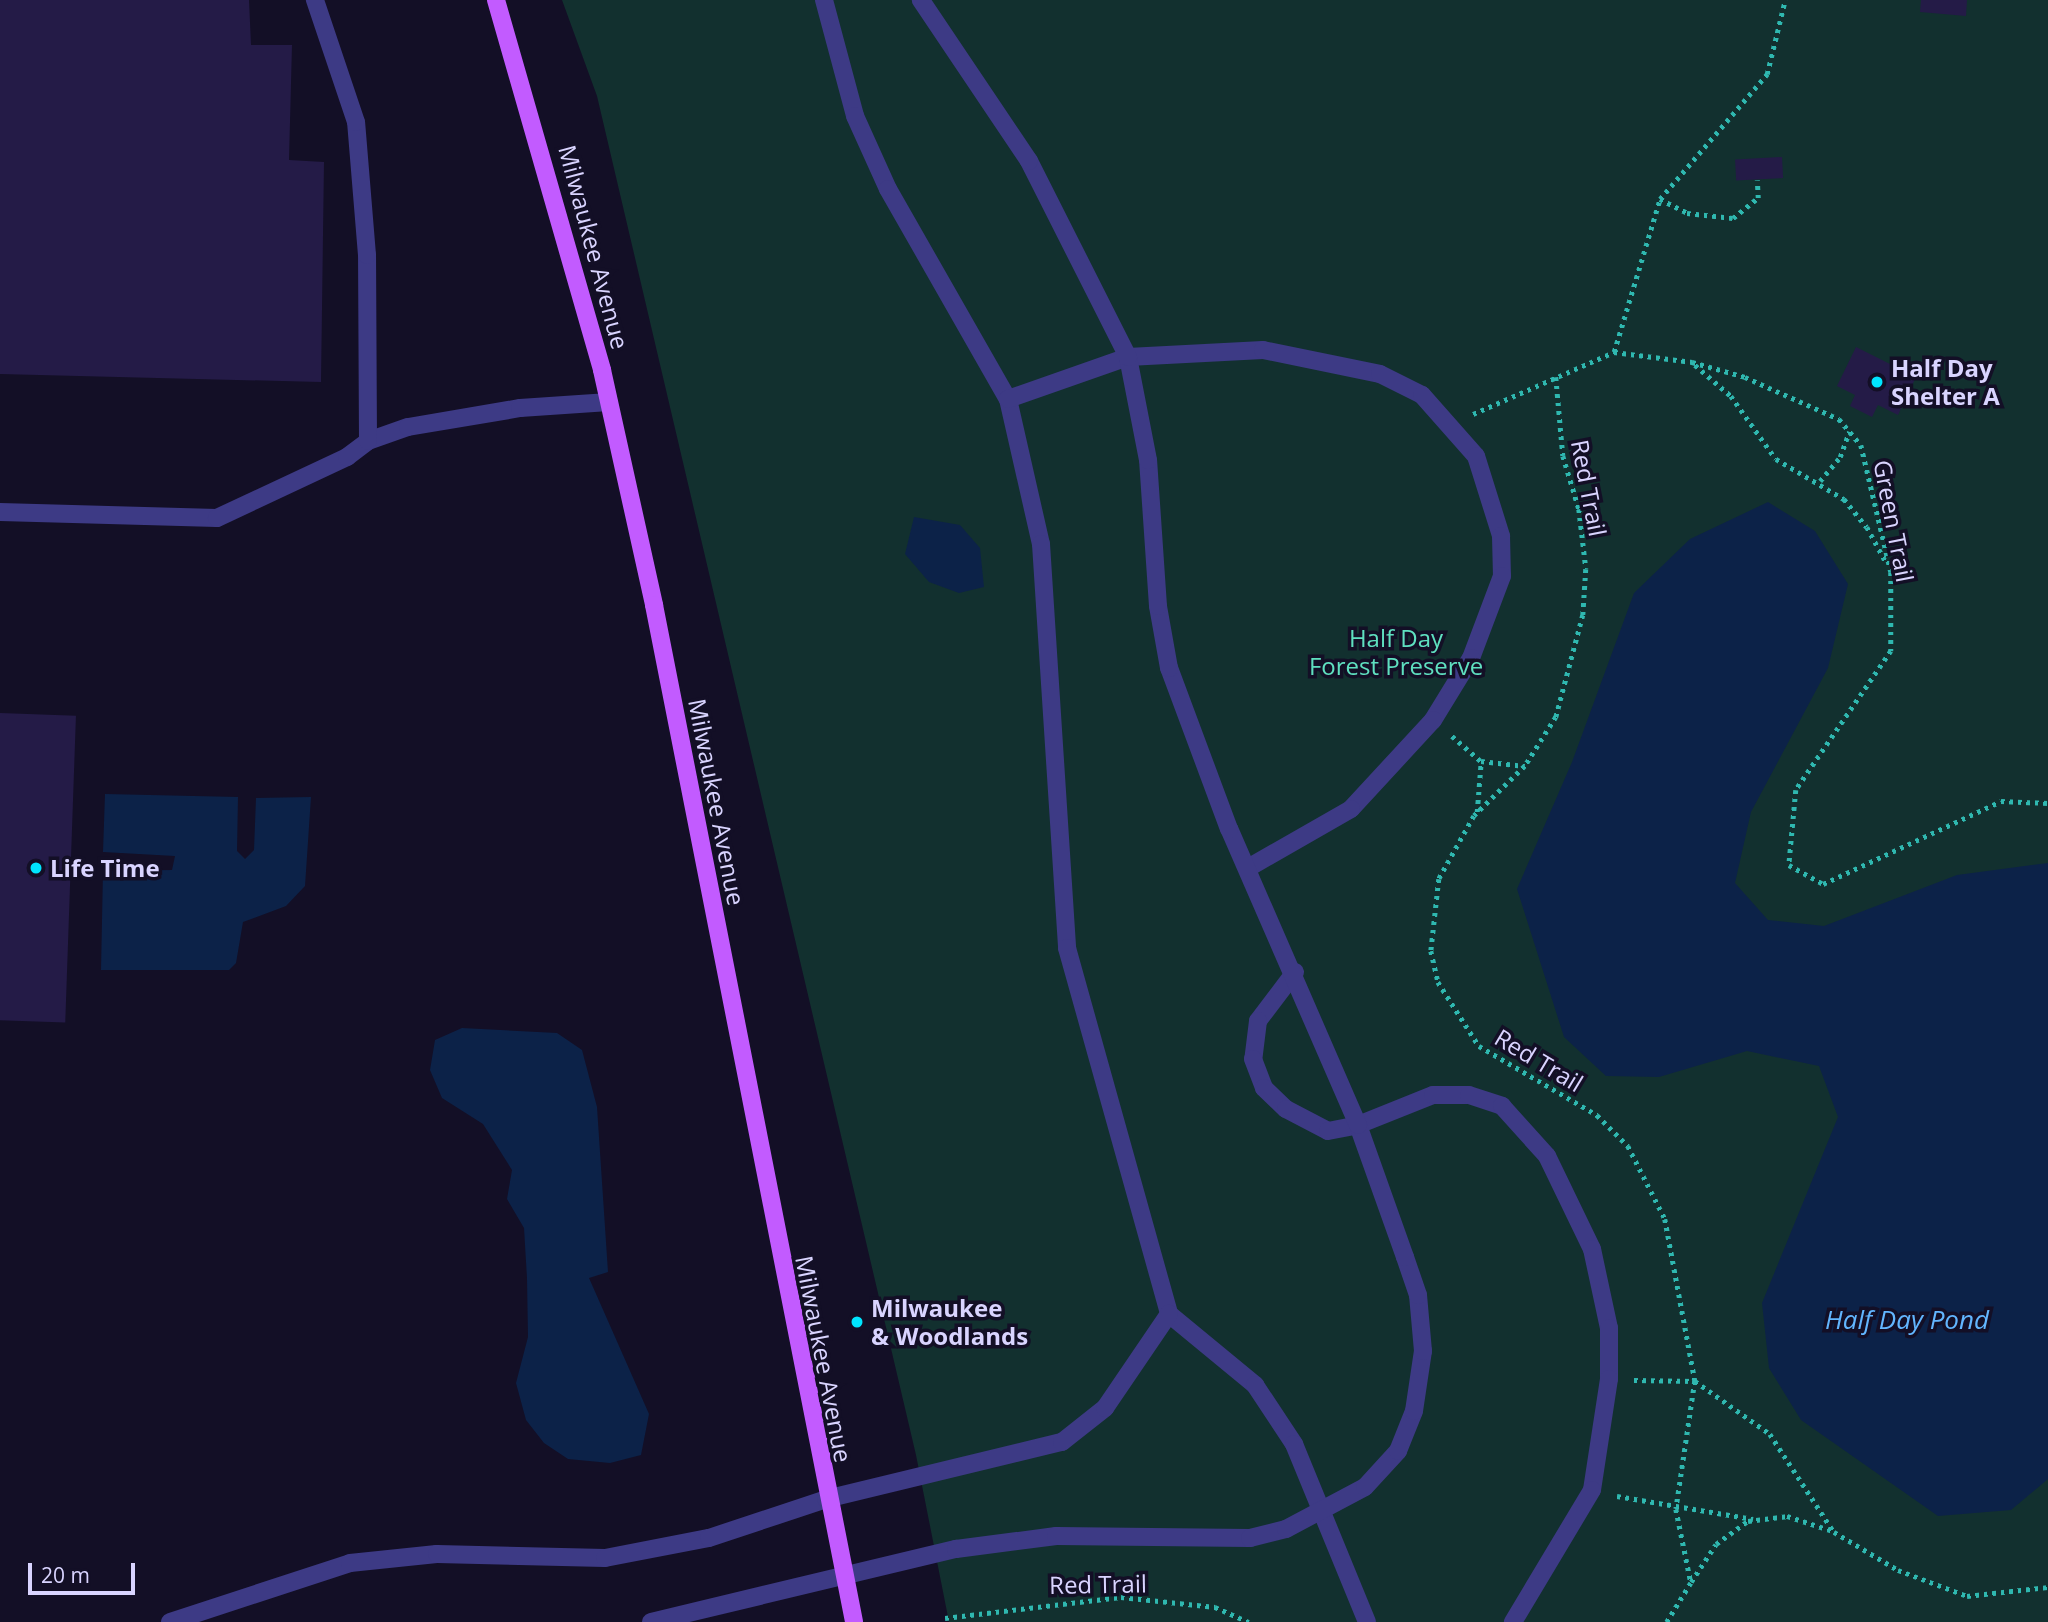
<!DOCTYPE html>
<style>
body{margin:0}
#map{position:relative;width:2048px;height:1622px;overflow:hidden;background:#130f26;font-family:"Open Sans",sans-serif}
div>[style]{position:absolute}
.green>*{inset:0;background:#12302f}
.water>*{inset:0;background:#0c2248}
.building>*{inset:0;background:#241b47;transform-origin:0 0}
.path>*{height:4.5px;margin-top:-2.25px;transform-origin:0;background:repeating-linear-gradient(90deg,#2fb8b0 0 3.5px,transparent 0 8.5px)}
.minor>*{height:18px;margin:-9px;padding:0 9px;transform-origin:9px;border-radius:9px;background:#3d3a85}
.major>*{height:18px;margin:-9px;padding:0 9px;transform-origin:9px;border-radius:9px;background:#c25bff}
.dots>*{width:19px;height:19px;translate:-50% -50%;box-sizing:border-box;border:4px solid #130f26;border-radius:50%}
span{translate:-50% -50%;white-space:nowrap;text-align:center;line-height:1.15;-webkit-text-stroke:7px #130f26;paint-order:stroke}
.street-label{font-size:24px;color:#d9d4ff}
.poi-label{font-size:24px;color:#d9d4ff;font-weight:700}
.left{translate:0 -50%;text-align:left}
.park-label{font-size:24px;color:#5fe0c0}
.water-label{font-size:26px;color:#62b6ff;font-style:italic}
.scale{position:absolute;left:28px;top:1563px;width:107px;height:32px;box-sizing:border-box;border:4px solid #d9d4ff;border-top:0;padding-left:9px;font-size:21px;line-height:24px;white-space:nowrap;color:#d9d4ff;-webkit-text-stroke:5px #130f26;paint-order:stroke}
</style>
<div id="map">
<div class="green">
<div style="clip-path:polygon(562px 0,2048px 0,2048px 1622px,949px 1622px,916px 1455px,597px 96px)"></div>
</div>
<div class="water">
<div style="clip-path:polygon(1768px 502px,1815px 531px,1848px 584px,1828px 668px,1751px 812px,1735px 883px,1768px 920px,1824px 926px,1957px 875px,2048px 863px,2048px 1479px,2011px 1510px,1938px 1516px,1801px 1420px,1769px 1368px,1762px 1303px,1838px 1117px,1819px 1066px,1747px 1051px,1659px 1077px,1606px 1076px,1564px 1037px,1517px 889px,1572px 762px,1634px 593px,1690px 539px)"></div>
<div style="clip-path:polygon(914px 517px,960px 525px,980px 548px,984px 587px,959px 593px,929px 582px,905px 554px)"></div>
<div style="clip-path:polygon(105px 794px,238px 797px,237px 851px,245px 859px,254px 850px,256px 798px,311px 797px,305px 886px,286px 906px,243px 922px,236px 963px,229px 970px,101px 970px,103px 871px,172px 870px,175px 856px,103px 852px)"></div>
<div style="clip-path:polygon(462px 1028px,557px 1033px,582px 1050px,597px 1107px,608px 1272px,589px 1278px,649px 1414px,641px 1455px,610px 1463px,568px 1459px,544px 1443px,526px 1420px,516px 1383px,528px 1337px,527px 1278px,524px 1228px,507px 1199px,512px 1170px,483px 1124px,442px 1098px,430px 1070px,435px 1040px)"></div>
</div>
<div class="building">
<div style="clip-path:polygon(0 0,249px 0,251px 45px,292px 45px,289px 160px,324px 162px,321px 382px,0 374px)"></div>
<div style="clip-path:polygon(1921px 0,1967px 0,1966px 16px,1920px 12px)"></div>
<div style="left:1782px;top:157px;width:21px;height:47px;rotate:87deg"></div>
<div style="clip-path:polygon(1856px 347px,1916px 377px,1898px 415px,1878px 405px,1872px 417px,1850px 406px,1855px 395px,1837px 386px)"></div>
<div style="left:0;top:713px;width:76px;height:307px;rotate:2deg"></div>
</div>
<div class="path">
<div style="left:1660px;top:199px;width:30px;rotate:27deg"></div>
<div style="left:1687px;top:213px;width:46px;rotate:6.2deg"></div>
<div style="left:1733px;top:218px;width:32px;rotate:-39deg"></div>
<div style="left:1758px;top:198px;width:18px;rotate:-93deg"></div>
<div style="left:1614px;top:352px;width:160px;rotate:-73.3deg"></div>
<div style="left:1660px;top:199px;width:165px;rotate:-49.4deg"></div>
<div style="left:1767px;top:74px;width:76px;rotate:-76.3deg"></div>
<div style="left:1695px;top:365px;width:48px;rotate:40.7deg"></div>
<div style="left:1731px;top:396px;width:77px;rotate:54.5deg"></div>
<div style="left:1776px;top:459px;width:79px;rotate:30.5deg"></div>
<div style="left:1844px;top:499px;width:36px;rotate:51deg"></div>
<div style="left:1867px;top:527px;width:42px;rotate:61.6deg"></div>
<div style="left:1556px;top:377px;width:79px;rotate:84.9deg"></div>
<div style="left:1563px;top:456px;width:55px;rotate:73.2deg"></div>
<div style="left:1579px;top:509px;width:60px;rotate:83.3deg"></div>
<div style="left:1586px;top:569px;width:46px;rotate:93.7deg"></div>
<div style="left:1583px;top:615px;width:106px;rotate:104.8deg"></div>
<div style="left:1556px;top:717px;width:58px;rotate:122.3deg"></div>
<div style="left:1525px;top:766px;width:71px;rotate:135.6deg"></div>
<div style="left:1474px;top:816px;width:72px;rotate:119.1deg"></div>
<div style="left:1439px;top:879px;width:72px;rotate:96.3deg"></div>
<div style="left:1431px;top:951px;width:32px;rotate:77deg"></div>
<div style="left:1438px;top:982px;width:76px;rotate:57.4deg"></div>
<div style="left:1479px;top:1046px;width:137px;rotate:30.3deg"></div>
<div style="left:1597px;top:1115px;width:44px;rotate:45deg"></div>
<div style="left:1628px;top:1146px;width:82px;rotate:63.1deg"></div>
<div style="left:1665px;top:1219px;width:165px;rotate:79.5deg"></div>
<div style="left:1695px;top:1381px;width:129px;rotate:98.4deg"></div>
<div style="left:1676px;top:1509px;width:76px;rotate:78.5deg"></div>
<div style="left:1691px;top:1583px;width:46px;rotate:121.6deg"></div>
<div style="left:1473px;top:414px;width:154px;rotate:-23.7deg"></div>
<div style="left:1614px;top:352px;width:79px;rotate:7.3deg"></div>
<div style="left:1692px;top:362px;width:55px;rotate:15.8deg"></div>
<div style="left:1745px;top:377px;width:103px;rotate:24.1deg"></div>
<div style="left:1839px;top:419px;width:34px;rotate:50deg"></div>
<div style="left:1861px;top:445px;width:130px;rotate:76.7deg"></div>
<div style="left:1891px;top:572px;width:79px;rotate:90deg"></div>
<div style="left:1891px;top:651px;width:168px;rotate:124.4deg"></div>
<div style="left:1796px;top:790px;width:75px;rotate:95.3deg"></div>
<div style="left:1789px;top:865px;width:39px;rotate:29deg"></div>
<div style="left:1823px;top:884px;width:196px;rotate:-25deg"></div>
<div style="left:2001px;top:801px;width:47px;rotate:2.4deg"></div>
<div style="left:1820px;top:481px;width:31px;rotate:-50deg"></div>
<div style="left:1840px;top:457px;width:27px;rotate:-70deg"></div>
<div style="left:1452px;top:736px;width:38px;rotate:41deg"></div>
<div style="left:1481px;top:761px;width:44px;rotate:6.5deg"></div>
<div style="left:1477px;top:812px;width:51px;rotate:-85.5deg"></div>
<div style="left:1634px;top:1380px;width:61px;rotate:0.9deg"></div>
<div style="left:1695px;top:1381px;width:92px;rotate:35.2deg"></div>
<div style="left:1770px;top:1434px;width:117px;rotate:56.9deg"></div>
<div style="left:1834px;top:1532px;width:74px;rotate:30.7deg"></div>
<div style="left:1898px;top:1570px;width:74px;rotate:20.6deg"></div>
<div style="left:1967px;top:1596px;width:81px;rotate:-6.3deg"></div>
<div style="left:1617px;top:1496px;width:138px;rotate:9.6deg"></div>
<div style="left:1691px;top:1582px;width:45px;rotate:-56.7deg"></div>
<div style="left:1716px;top:1544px;width:39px;rotate:-36deg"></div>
<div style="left:1748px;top:1521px;width:39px;rotate:-7deg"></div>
<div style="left:1787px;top:1516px;width:48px;rotate:18.1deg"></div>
<div style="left:945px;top:1618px;width:177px;rotate:-6.8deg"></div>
<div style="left:1121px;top:1597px;width:95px;rotate:6.1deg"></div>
<div style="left:1215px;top:1607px;width:37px;rotate:24deg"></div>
</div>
<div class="minor">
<div style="left:824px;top:0;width:120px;rotate:75deg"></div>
<div style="left:855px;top:116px;width:80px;rotate:65.7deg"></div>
<div style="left:888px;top:189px;width:242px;rotate:60.3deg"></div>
<div style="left:1008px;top:399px;width:149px;rotate:77.2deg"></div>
<div style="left:1041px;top:544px;width:405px;rotate:86.3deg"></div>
<div style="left:1067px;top:948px;width:380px;rotate:74.4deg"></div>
<div style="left:1169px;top:1314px;width:112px;rotate:39.5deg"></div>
<div style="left:1255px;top:1385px;width:71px;rotate:56.5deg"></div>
<div style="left:1294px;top:1444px;width:192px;rotate:67.7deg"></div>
<div style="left:1008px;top:399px;width:127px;rotate:-19.3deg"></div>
<div style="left:1128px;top:357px;width:135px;rotate:-3deg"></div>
<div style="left:1263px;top:350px;width:119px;rotate:11.6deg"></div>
<div style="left:1380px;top:374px;width:47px;rotate:26.6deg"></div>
<div style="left:1422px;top:395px;width:81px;rotate:48.5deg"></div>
<div style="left:1476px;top:456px;width:84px;rotate:72.6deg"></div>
<div style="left:1501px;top:536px;width:40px;rotate:88.6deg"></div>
<div style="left:1502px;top:576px;width:88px;rotate:110.7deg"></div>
<div style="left:1471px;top:658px;width:73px;rotate:121.5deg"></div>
<div style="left:1433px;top:720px;width:121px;rotate:132.7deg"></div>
<div style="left:1351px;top:809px;width:119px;rotate:150.2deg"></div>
<div style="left:368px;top:441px;width:42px;rotate:-19.3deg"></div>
<div style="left:408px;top:427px;width:114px;rotate:-9.6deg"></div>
<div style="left:520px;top:408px;width:89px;rotate:-3.9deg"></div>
<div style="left:0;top:512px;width:217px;rotate:1.6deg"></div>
<div style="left:217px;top:518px;width:144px;rotate:-25.1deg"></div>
<div style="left:347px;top:457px;width:26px;rotate:-37deg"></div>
<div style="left:368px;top:441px;width:186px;rotate:-90.3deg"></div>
<div style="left:367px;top:255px;width:133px;rotate:-94.7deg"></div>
<div style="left:356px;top:122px;width:129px;rotate:-108.6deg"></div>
<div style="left:1295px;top:972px;width:61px;rotate:127.1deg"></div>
<div style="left:1258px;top:1021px;width:38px;rotate:97deg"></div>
<div style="left:1253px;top:1059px;width:31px;rotate:69deg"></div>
<div style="left:1264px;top:1088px;width:30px;rotate:44deg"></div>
<div style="left:1286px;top:1109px;width:47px;rotate:27.6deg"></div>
<div style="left:1328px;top:1131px;width:31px;rotate:-11deg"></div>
<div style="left:1358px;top:1125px;width:81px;rotate:-21.8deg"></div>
<div style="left:1433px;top:1095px;width:36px"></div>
<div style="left:1469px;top:1095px;width:35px;rotate:18deg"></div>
<div style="left:1502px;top:1106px;width:67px;rotate:48deg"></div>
<div style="left:1547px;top:1156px;width:103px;rotate:64.2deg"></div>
<div style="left:1592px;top:1249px;width:81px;rotate:77.9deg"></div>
<div style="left:1609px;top:1328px;width:51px;rotate:90deg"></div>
<div style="left:1609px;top:1379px;width:112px;rotate:98.7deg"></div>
<div style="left:1592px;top:1490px;width:154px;rotate:120.9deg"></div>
<div style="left:170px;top:1622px;width:189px;rotate:-18.1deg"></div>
<div style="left:350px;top:1563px;width:87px;rotate:-5.9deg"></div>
<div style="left:437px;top:1554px;width:168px;rotate:1.4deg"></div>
<div style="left:605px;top:1558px;width:106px;rotate:-10.9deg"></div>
<div style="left:709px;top:1538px;width:123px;rotate:-18.4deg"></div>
<div style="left:826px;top:1499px;width:243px;rotate:-13.6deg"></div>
<div style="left:1062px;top:1442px;width:55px;rotate:-38.3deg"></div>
<div style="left:1105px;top:1408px;width:114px;rotate:-55.8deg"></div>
<div style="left:651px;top:1622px;width:314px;rotate:-13.5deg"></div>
<div style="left:956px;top:1549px;width:101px;rotate:-7.4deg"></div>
<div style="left:1056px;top:1536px;width:194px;rotate:0.6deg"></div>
<div style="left:1250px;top:1538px;width:37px;rotate:-14deg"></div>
<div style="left:1286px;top:1529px;width:89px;rotate:-28deg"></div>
<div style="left:1365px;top:1487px;width:49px;rotate:-47.5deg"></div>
<div style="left:1398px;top:1451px;width:43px;rotate:-68.2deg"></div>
<div style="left:1414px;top:1411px;width:61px;rotate:-81.5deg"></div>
<div style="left:1423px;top:1351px;width:56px;rotate:-95.1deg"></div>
<div style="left:1418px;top:1295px;width:40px;rotate:-108.9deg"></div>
<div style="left:1405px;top:1257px;width:140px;rotate:-109.6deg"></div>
<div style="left:1358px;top:1125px;width:323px;rotate:-113.5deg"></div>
<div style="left:1229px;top:829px;width:172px;rotate:-110.4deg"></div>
<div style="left:1169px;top:668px;width:63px;rotate:-100.1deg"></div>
<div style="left:1158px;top:606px;width:146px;rotate:-93.9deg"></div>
<div style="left:1148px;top:460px;width:105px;rotate:-101deg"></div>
<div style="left:1128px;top:357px;width:220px;rotate:-116.8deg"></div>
<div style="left:1029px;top:161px;width:194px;rotate:-123.9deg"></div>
</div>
<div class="major">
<div style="left:496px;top:0;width:385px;rotate:74deg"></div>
<div style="left:602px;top:370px;width:241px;rotate:77.5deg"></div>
<div style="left:654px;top:605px;width:1036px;rotate:78.87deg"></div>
</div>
<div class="dots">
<div style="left:1877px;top:382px;background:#00e5ff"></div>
<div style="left:36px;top:868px;background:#00e5ff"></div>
<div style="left:857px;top:1322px;background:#00e5ff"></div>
</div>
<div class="street-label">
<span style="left:594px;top:247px;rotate:75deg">Milwaukee Avenue</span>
<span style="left:1589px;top:488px;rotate:79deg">Red Trail</span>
<span style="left:1894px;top:521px;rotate:79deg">Green Trail</span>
<span style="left:717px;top:802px;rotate:79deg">Milwaukee Avenue</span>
<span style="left:1539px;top:1060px;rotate:31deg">Red Trail</span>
<span style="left:824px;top:1359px;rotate:79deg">Milwaukee Avenue</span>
<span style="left:1098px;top:1584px;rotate:-1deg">Red Trail</span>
</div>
<div class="poi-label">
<span class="left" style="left:1891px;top:382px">Half Day<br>Shelter A</span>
<span class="left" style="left:50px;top:868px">Life Time</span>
<span class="left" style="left:871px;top:1322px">Milwaukee<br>&amp; Woodlands</span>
</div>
<div class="park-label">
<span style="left:1396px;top:652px">Half Day<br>Forest Preserve</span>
</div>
<div class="water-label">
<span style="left:1907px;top:1320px">Half Day Pond</span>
</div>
<div class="scale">20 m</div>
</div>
